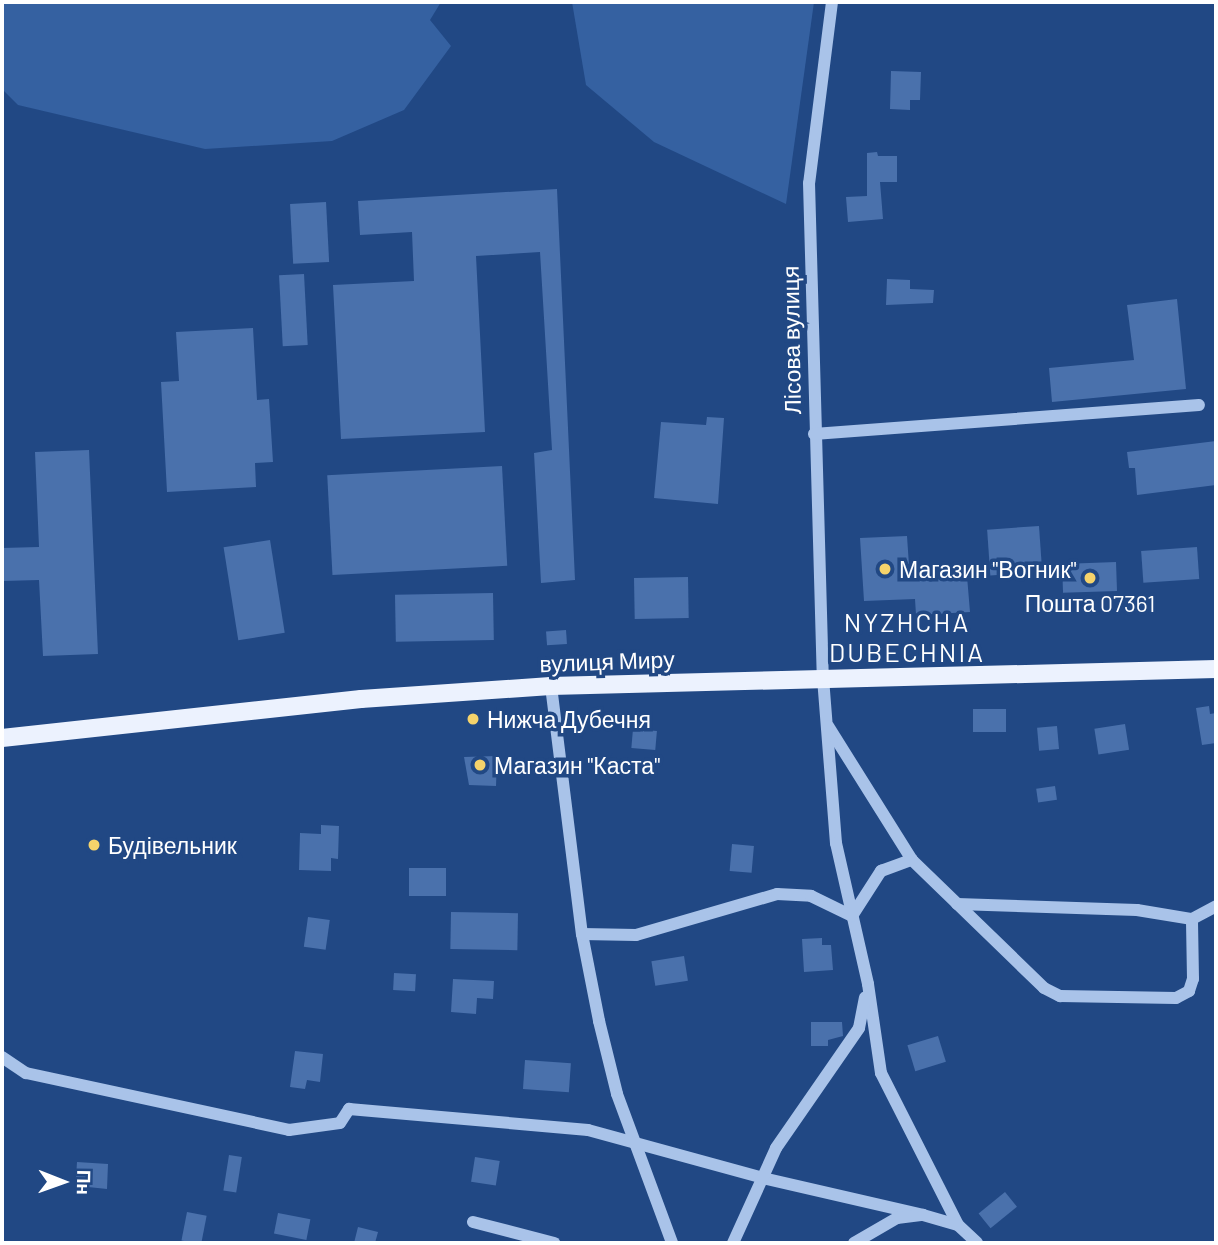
<!DOCTYPE html>
<meta charset="utf-8">
<style>
body{margin:0}
#map{position:relative;width:1218px;height:1245px;overflow:hidden;background:#214884;font-family:Barlow,sans-serif}
div>[style]{position:absolute}
.green>*{inset:0;background:#3561a1}
.building>*{inset:0;background:#4a71ac;transform-origin:0 0}
.minor>*{height:12px;margin:-6px;padding:0 6px;transform-origin:6px;border-radius:6px;background:#a9c3e9}
.major>*{height:18px;margin:-9px;padding:0 9px;transform-origin:9px;border-radius:9px;background:#ecf2fe}
.dots>*{width:19px;height:19px;translate:-50% -50%;box-sizing:border-box;border:4px solid #214884;border-radius:50%}
span{translate:-50% -50%;white-space:nowrap;text-align:center;line-height:1.15;-webkit-text-stroke:7px #214884;paint-order:stroke}
.street-label{font-size:23px;color:#fff}
.poi-label{font-size:23px;color:#fff}
.left{translate:0 -50%;text-align:left}
.quarter-label{font-size:26px;color:#fff;letter-spacing:2px}
.frame{position:absolute;inset:0;border:4px solid #fff;pointer-events:none}
.north{position:absolute;left:28px;top:1147px;width:70px;height:70px;-webkit-text-stroke:5px #214884;paint-order:stroke;rotate:91deg;font-size:19px;font-weight:700;line-height:28px;text-align:center;color:#fff}
.north::after{content:'';display:block;margin:auto;width:24px;height:32px;background:#fff;clip-path:polygon(50% 0,100% 100%,50% 72%,0 100%)}
</style>
<div id="map">
<div class="green">
<div style="clip-path:polygon(2px 2px,441px 2px,430px 20px,451px 46px,404px 110px,332px 141px,205px 149px,18px 105px,2px 89px)"></div>
<div style="clip-path:polygon(572px 2px,814px 2px,786px 204px,654px 142px,586px 85px)"></div>
</div>
<div class="building">
<div style="clip-path:polygon(891px 71px,921px 72px,920px 100px,910px 100px,910px 110px,890px 109px)"></div>
<div style="clip-path:polygon(877px 152px,878px 156px,897px 156px,897px 182px,880px 182px,883px 219px,848px 222px,846px 197px,867px 196px,867px 153px)"></div>
<div style="clip-path:polygon(557px 189px,575px 580px,541px 583px,534px 453px,552px 450px,540px 252px,476px 256px,485px 432px,341px 439px,333px 285px,414px 281px,412px 232px,360px 235px,358px 201px)"></div>
<div style="left:326px;top:202px;width:60px;height:36px;rotate:87deg"></div>
<div style="left:304px;top:274px;width:71px;height:25px;rotate:87deg"></div>
<div style="clip-path:polygon(887px 279px,910px 280px,910px 289px,934px 290px,933px 303px,886px 305px)"></div>
<div style="clip-path:polygon(1177px 299px,1186px 389px,1052px 402px,1049px 368px,1134px 360px,1127px 305px)"></div>
<div style="clip-path:polygon(253px 328px,257px 400px,269px 399px,273px 462px,255px 463px,256px 487px,167px 492px,161px 382px,179px 381px,176px 332px)"></div>
<div style="clip-path:polygon(707px 417px,724px 418px,718px 504px,654px 498px,661px 422px,706px 425px)"></div>
<div style="clip-path:polygon(1216px 441px,1216px 485px,1137px 495px,1135px 468px,1129px 468px,1127px 452px)"></div>
<div style="clip-path:polygon(89px 450px,98px 654px,43px 656px,39px 580px,2px 581px,2px 548px,39px 547px,35px 452px)"></div>
<div style="left:502px;top:466px;width:100px;height:175px;rotate:87deg"></div>
<div style="left:1039px;top:526px;width:46px;height:52px;rotate:86deg"></div>
<div style="clip-path:polygon(907px 536px,910px 580px,967px 576px,970px 612px,916px 615px,915px 599px,864px 601px,860px 538px)"></div>
<div style="left:270px;top:540px;width:94px;height:47px;rotate:81deg"></div>
<div style="left:1197px;top:547px;width:32px;height:56px;rotate:86deg"></div>
<div style="left:1116px;top:562px;width:29px;height:54px;rotate:88deg"></div>
<div style="left:688px;top:577px;width:41px;height:54px;rotate:89deg"></div>
<div style="left:493px;top:593px;width:47px;height:98px;rotate:89deg"></div>
<div style="left:566px;top:630px;width:14px;height:20px;rotate:86deg"></div>
<div style="clip-path:polygon(1209px 706px,1210px 714px,1216px 713px,1216px 743px,1202px 745px,1196px 708px)"></div>
<div style="left:1006px;top:709px;width:23px;height:33px;rotate:90deg"></div>
<div style="left:1125px;top:724px;width:26px;height:31px;rotate:81deg"></div>
<div style="left:1057px;top:726px;width:23px;height:20px;rotate:85deg"></div>
<div style="left:633px;top:729px;width:24px;height:19px;rotate:5deg"></div>
<div style="clip-path:polygon(497px 756px,496px 786px,469px 785px,464px 757px)"></div>
<div style="left:1055px;top:786px;width:14px;height:19px;rotate:82deg"></div>
<div style="clip-path:polygon(321px 825px,339px 826px,338px 859px,331px 858px,331px 871px,299px 870px,300px 833px,321px 834px)"></div>
<div style="left:732px;top:844px;width:22px;height:27px;rotate:5deg"></div>
<div style="left:409px;top:868px;width:37px;height:28px"></div>
<div style="left:451px;top:912px;width:67px;height:37px;rotate:1deg"></div>
<div style="left:308px;top:917px;width:22px;height:30px;rotate:8deg"></div>
<div style="clip-path:polygon(822px 938px,822px 945px,831px 945px,833px 970px,804px 972px,802px 939px)"></div>
<div style="left:684px;top:956px;width:25px;height:33px;rotate:81deg"></div>
<div style="left:394px;top:973px;width:22px;height:17px;rotate:3deg"></div>
<div style="clip-path:polygon(453px 979px,494px 981px,493px 999px,477px 998px,476px 1014px,451px 1012px)"></div>
<div style="clip-path:polygon(811px 1022px,842px 1022px,843px 1036px,828px 1040px,828px 1046px,811px 1046px)"></div>
<div style="left:938px;top:1036px;width:27px;height:32px;rotate:73deg"></div>
<div style="clip-path:polygon(295px 1051px,323px 1054px,320px 1082px,307px 1080px,305px 1089px,290px 1087px)"></div>
<div style="left:525px;top:1060px;width:46px;height:29px;rotate:4deg"></div>
<div style="left:229px;top:1155px;width:13px;height:36px;rotate:9deg"></div>
<div style="left:475px;top:1157px;width:25px;height:25px;rotate:9deg"></div>
<div style="clip-path:polygon(77px 1162px,108px 1164px,107px 1189px,88px 1187px,88px 1194px,75px 1193px)"></div>
<div style="left:1005px;top:1192px;width:19px;height:34px;rotate:51deg"></div>
<div style="left:187px;top:1212px;width:20px;height:29px;rotate:11deg"></div>
<div style="left:278px;top:1213px;width:33px;height:21px;rotate:11deg"></div>
<div style="clip-path:polygon(358px 1227px,378px 1232px,375px 1243px,354px 1243px)"></div>
</div>
<div class="minor">
<div style="left:832px;top:2px;width:182px;rotate:97.2deg"></div>
<div style="left:809px;top:183px;width:495px;rotate:88.4deg"></div>
<div style="left:823px;top:678px;width:166px;rotate:85.5deg"></div>
<div style="left:836px;top:843px;width:145px;rotate:77.2deg"></div>
<div style="left:868px;top:984px;width:90px;rotate:81.7deg"></div>
<div style="left:881px;top:1073px;width:170px;rotate:63.1deg"></div>
<div style="left:958px;top:1225px;width:26px;rotate:43deg"></div>
<div style="left:814px;top:434px;width:386px;rotate:-4.3deg"></div>
<div style="left:551px;top:686px;width:250px;rotate:82.9deg"></div>
<div style="left:582px;top:934px;width:89px;rotate:78.9deg"></div>
<div style="left:599px;top:1021px;width:75px;rotate:76.1deg"></div>
<div style="left:617px;top:1094px;width:159px;rotate:69.7deg"></div>
<div style="left:828px;top:726px;width:158px;rotate:57.9deg"></div>
<div style="left:912px;top:860px;width:184px;rotate:44.1deg"></div>
<div style="left:1044px;top:988px;width:18px;rotate:27deg"></div>
<div style="left:1060px;top:996px;width:116px;rotate:1deg"></div>
<div style="left:1176px;top:998px;width:15px;rotate:-28deg"></div>
<div style="left:1189px;top:991px;width:13px;rotate:-72deg"></div>
<div style="left:1193px;top:979px;width:60px;rotate:-91deg"></div>
<div style="left:1192px;top:919px;width:27px;rotate:-28deg"></div>
<div style="left:957px;top:904px;width:180px;rotate:1.9deg"></div>
<div style="left:1137px;top:910px;width:56px;rotate:9.3deg"></div>
<div style="left:582px;top:934px;width:54px;rotate:1.1deg"></div>
<div style="left:636px;top:935px;width:147px;rotate:-16.2deg"></div>
<div style="left:777px;top:894px;width:34px;rotate:3deg"></div>
<div style="left:811px;top:896px;width:46px;rotate:26deg"></div>
<div style="left:852px;top:916px;width:54px;rotate:-57.2deg"></div>
<div style="left:881px;top:871px;width:33px;rotate:-20deg"></div>
<div style="left:2px;top:1057px;width:29px;rotate:34deg"></div>
<div style="left:26px;top:1073px;width:269px;rotate:12.2deg"></div>
<div style="left:289px;top:1130px;width:51px;rotate:-7.8deg"></div>
<div style="left:340px;top:1123px;width:17px;rotate:-57deg"></div>
<div style="left:349px;top:1109px;width:240px;rotate:5deg"></div>
<div style="left:588px;top:1130px;width:181px;rotate:15.3deg"></div>
<div style="left:763px;top:1178px;width:164px;rotate:13deg"></div>
<div style="left:473px;top:1222px;width:84px;rotate:14.5deg"></div>
<div style="left:733px;top:1243px;width:104px;rotate:-65.6deg"></div>
<div style="left:776px;top:1148px;width:146px;rotate:-55.3deg"></div>
<div style="left:859px;top:1028px;width:31px;rotate:-79deg"></div>
<div style="left:854px;top:1243px;width:50px;rotate:-30.2deg"></div>
<div style="left:897px;top:1218px;width:26px;rotate:-7deg"></div>
<div style="left:923px;top:1215px;width:36px;rotate:16deg"></div>
</div>
<div class="major">
<div style="left:2px;top:738px;width:361px;rotate:-6.2deg"></div>
<div style="left:361px;top:699px;width:190px;rotate:-3.9deg"></div>
<div style="left:551px;top:686px;width:665px;rotate:-1.46deg"></div>
</div>
<div class="dots">
<div style="left:885px;top:569px;background:#f5d36b"></div>
<div style="left:1090px;top:578px;background:#f5d36b"></div>
<div style="left:473px;top:719px;background:#f5d36b"></div>
<div style="left:480px;top:765px;background:#f5d36b"></div>
<div style="left:94px;top:845px;background:#f5d36b"></div>
</div>
<div class="street-label">
<span style="left:791px;top:340px;rotate:-91deg">Лісова вулиця</span>
<span style="left:607px;top:661px;rotate:-2deg">вулиця Миру</span>
</div>
<div class="poi-label">
<span class="left" style="left:899px;top:569px">Магазин "Вогник"</span>
<span style="left:1090px;top:603px">Пошта 07361</span>
<span class="left" style="left:487px;top:719px">Нижча Дубечня</span>
<span class="left" style="left:494px;top:765px">Магазин "Каста"</span>
<span class="left" style="left:108px;top:845px">Будівельник</span>
</div>
<div class="quarter-label">
<span style="left:907px;top:637px">NYZHCHA<br>DUBECHNIA</span>
</div>
<div class="frame"></div>
<div class="north">Пн</div>
</div>
